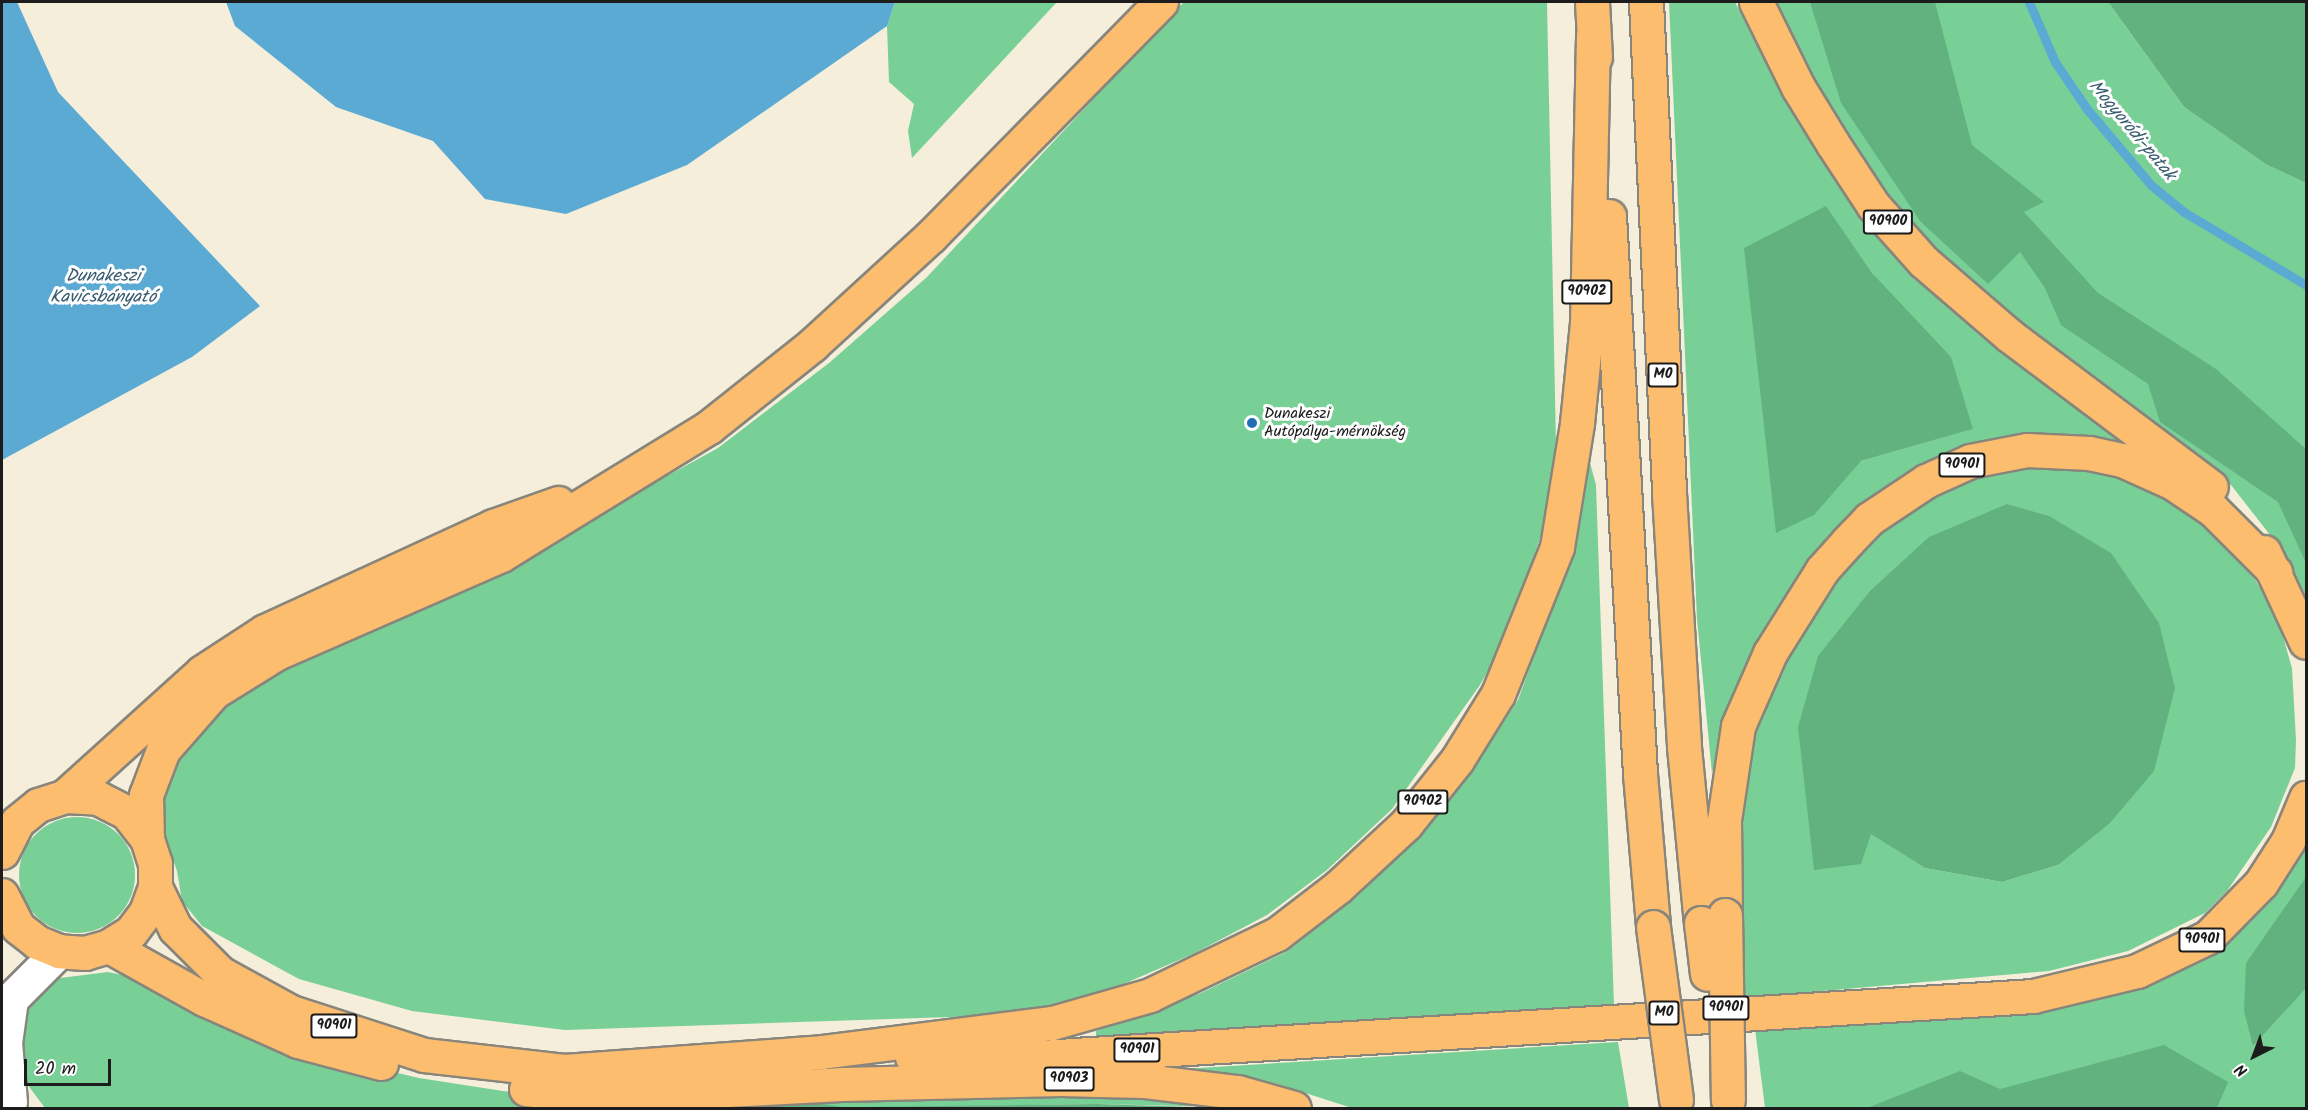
<!DOCTYPE html>
<meta charset="utf-8">
<style>
body{margin:0}
#map{position:relative;width:2308px;height:1110px;overflow:hidden;background:#f5eedb;font-family:Kalam,sans-serif}
div>[style]{position:absolute}
.green>*{inset:0;background:#78d096}
.round{border-radius:50%}
.forest>*{inset:0;background:#62b27f}
.water>*{inset:0;background:#5baad4}
.stream>*{height:9px;margin:-4.5px;padding:0 4.5px;transform-origin:4.5px;border-radius:4.5px;background:#5baad4}
.roads{filter:drop-shadow(2px 0 #88857c) drop-shadow(-2px 0 #88857c) drop-shadow(0 2px #88857c) drop-shadow(0 -2px #88857c)}
.minor>*{height:33px;margin:-16.5px;padding:0 16.5px;transform-origin:16.5px;border-radius:16.5px;background:#fff}
.major>*{height:33px;margin:-16.5px;padding:0 16.5px;transform-origin:16.5px;border-radius:16.5px;background:#fcbd6f}
.highway>*{height:33px;margin:-16.5px;padding:0 16.5px;transform-origin:16.5px;border-radius:16.5px;background:#fcbd6f}
.bridges{filter:drop-shadow(2px 0 #88857c) drop-shadow(-2px 0 #88857c) drop-shadow(0 2px #88857c) drop-shadow(0 -2px #88857c)}
.highway-bridge>*{height:33px;margin:-16.5px;padding:0 16.5px;transform-origin:16.5px;border-radius:16.5px;background:#fcbd6f}
.dots>*{width:16px;height:16px;translate:-50% -50%;box-sizing:border-box;border:3px solid #fff;border-radius:50%}
span{translate:-50% -50%;white-space:nowrap;text-align:center;line-height:1.15;-webkit-text-stroke:6px #fff;paint-order:stroke}
.shield-label span{padding:2px 4px;background:#fff;border:2px solid;border-radius:4px;-webkit-text-stroke-width:0}
.shield-label{font-size:15px;color:#1c1c1c;font-weight:700}
.poi-label{font-size:16px;color:#1c1c1c}
.left{translate:0 -50%;text-align:left}
.water-label{font-size:18px;color:#385c6f;font-style:italic}
.frame{position:absolute;inset:0;border:3px solid #1c1c1c;pointer-events:none}
.north{position:absolute;left:2224px;top:1026px;width:60px;height:60px;-webkit-text-stroke:4px #fff;paint-order:stroke;rotate:222deg;font-size:16px;font-weight:700;line-height:24px;text-align:center;color:#1c1c1c}
.north::after{content:'';display:block;margin:auto;width:21px;height:27px;background:#1c1c1c;clip-path:polygon(50% 0,100% 100%,50% 72%,0 100%)}
.scale{position:absolute;left:24px;top:1059px;width:87px;height:27px;box-sizing:border-box;border:3px solid #1c1c1c;border-top:0;padding-left:8px;font-size:18px;line-height:21px;white-space:nowrap;color:#1c1c1c;-webkit-text-stroke:4px #fff;paint-order:stroke}
</style>
<div id="map">
<div class="green">
<div style="clip-path:polygon(895px 2px,1057px 2px,912px 158px,908px 131px,914px 104px,889px 82px,887px 26px)"></div>
<div style="clip-path:polygon(1184px 2px,1547px 2px,1556px 444px,1545px 524px,1505px 641px,1480px 685px,1392px 809px,1327px 870px,1267px 915px,1193px 954px,1098px 995px,1010px 1015px,565px 1030px,412px 1011px,299px 979px,202px 926px,182px 901px,177px 871px,158px 817px,159px 790px,171px 762px,233px 696px,282px 663px,503px 566px,718px 448px,829px 363px,927px 277px)"></div>
<div style="clip-path:polygon(evenodd,1669px 2px,1735px 2px,1786px 103px,1865px 219px,1917px 277px,1996px 346px,2122px 438px,2118px 444px,1959px 453px,1914px 469px,1859px 507px,1809px 560px,1755px 646px,1712px 773px,1697px 619px,1669px 2px,1826px 207px,1873px 274px,1972px 429px,1861px 461px,1826px 207px)"></div>
<div style="clip-path:polygon(1765px 2px,2108px 2px,2184px 107px,2267px 165px,2306px 183px,2306px 596px,2285px 554px,2231px 485px,2017px 325px,1931px 251px,1867px 178px)"></div>
<div style="clip-path:polygon(1589px 459px,1596px 485px,1614px 1005px,1096px 1037px,1096px 1031px,1201px 993px,1286px 952px,1353px 900px,1421px 836px,1473px 770px,1518px 700px,1566px 568px)"></div>
<div style="clip-path:polygon(evenodd,2089px 465px,2169px 496px,2235px 546px,2277px 616px,2292px 668px,2296px 740px,2295px 768px,2271px 827px,2227px 891px,2205px 913px,2128px 951px,2049px 971px,1744px 998px,1737px 928px,1737px 844px,1743px 780px,1755px 729px,1784px 660px,1810px 619px,1858px 551px,1894px 518px,1928px 495px,1974px 475px,2008px 466px,2089px 465px,1871px 833px,2058px 865px,2002px 882px,1925px 868px,1871px 833px)"></div>
<div class="round" style="left:19px;top:817px;width:116px;height:116px"></div>
<div style="clip-path:polygon(2306px 838px,2306px 1108px,1765px 1108px,1755px 1029px,2057px 1006px,2106px 998px,2151px 983px,2195px 965px,2252px 919px)"></div>
<div style="clip-path:polygon(108px 972px,142px 979px,321px 1055px,419px 1078px,503px 1091px,596px 1101px,1063px 1085px,1267px 1108px,1098px 1104px,859px 1108px,706px 1105px,702px 1108px,45px 1108px,18px 1072px,15px 1043px,28px 994px,52px 979px)"></div>
<div style="clip-path:polygon(1618px 1042px,1629px 1108px,1352px 1108px,1274px 1083px,1182px 1069px)"></div>
</div>
<div class="forest">
<div style="clip-path:polygon(1810px 2px,1935px 2px,1972px 145px,2044px 202px,2024px 212px,2098px 293px,2216px 369px,2306px 449px,2306px 563px,2278px 502px,2160px 422px,2148px 384px,2061px 325px,2045px 288px,2020px 252px,1988px 284px,1920px 221px,1841px 103px)"></div>
<div style="clip-path:polygon(2108px 2px,2306px 2px,2306px 183px,2267px 165px,2184px 107px)"></div>
<div style="clip-path:polygon(1826px 206px,1873px 274px,1951px 357px,1973px 429px,1861px 461px,1814px 515px,1776px 533px,1744px 248px)"></div>
<div style="clip-path:polygon(2007px 504px,2049px 516px,2111px 553px,2159px 623px,2175px 688px,2154px 771px,2110px 823px,2058px 865px,2002px 882px,1925px 868px,1871px 834px,1861px 864px,1814px 870px,1798px 727px,1818px 656px,1870px 591px,1929px 537px)"></div>
<div style="clip-path:polygon(2306px 877px,2306px 988px,2253px 1046px,2244px 1011px,2246px 963px)"></div>
<div style="clip-path:polygon(2164px 1045px,2228px 1082px,2217px 1108px,1867px 1108px,1960px 1071px,2000px 1089px)"></div>
<div style="clip-path:polygon(806px 1101px,848px 1108px,702px 1108px,706px 1105px)"></div>
<div style="clip-path:polygon(1098px 1104px,1225px 1108px,859px 1107px)"></div>
</div>
<div class="water">
<div style="clip-path:polygon(2px 2px,17px 2px,58px 92px,260px 306px,192px 357px,2px 460px)"></div>
<div style="clip-path:polygon(226px 2px,895px 2px,887px 26px,687px 165px,566px 214px,485px 199px,433px 141px,336px 107px,235px 26px)"></div>
</div>
<div class="stream">
<div style="left:2029px;top:2px;width:65px;rotate:66.6deg"></div>
<div style="left:2055px;top:62px;width:57px;rotate:55.8deg"></div>
<div style="left:2087px;top:109px;width:99px;rotate:49.9deg"></div>
<div style="left:2151px;top:185px;width:43px;rotate:39.3deg"></div>
<div style="left:2184px;top:212px;width:142px;rotate:30.9deg"></div>
</div>
<div class="roads">
<div class="minor">
<div style="left:10px;top:1102px;width:59px;rotate:-94.8deg"></div>
<div style="left:5px;top:1043px;width:44px;rotate:-82.2deg"></div>
<div style="left:11px;top:999px;width:68px;rotate:-45deg"></div>
</div>
<div class="major">
<div style="left:65px;top:796px;width:185px;rotate:-42.1deg"></div>
<div style="left:202px;top:672px;width:75px;rotate:-33.1deg"></div>
<div style="left:265px;top:631px;width:251px;rotate:-24.7deg"></div>
<div style="left:493px;top:526px;width:69px;rotate:-19.5deg"></div>
<div style="left:147px;top:839px;width:44px;rotate:-91.3deg"></div>
<div style="left:146px;top:795px;width:48px;rotate:-69.3deg"></div>
<div style="left:163px;top:750px;width:77px;rotate:-48.7deg"></div>
<div style="left:214px;top:692px;width:74px;rotate:-31.8deg"></div>
<div style="left:277px;top:653px;width:244px;rotate:-23.6deg"></div>
<div style="left:501px;top:555px;width:244px;rotate:-31.6deg"></div>
<div style="left:709px;top:427px;width:132px;rotate:-38.5deg"></div>
<div style="left:812px;top:345px;width:161px;rotate:-42.5deg"></div>
<div style="left:931px;top:236px;width:328px;rotate:-45.5deg"></div>
<div style="left:2px;top:852px;width:34px;rotate:-63deg"></div>
<div style="left:17px;top:822px;width:27px;rotate:-39deg"></div>
<div style="left:38px;top:805px;width:28px;rotate:-18deg"></div>
<div style="left:65px;top:796px;width:33px;rotate:3deg"></div>
<div style="left:98px;top:798px;width:33px;rotate:27deg"></div>
<div style="left:127px;top:813px;width:33px;rotate:52deg"></div>
<div style="left:147px;top:839px;width:25px;rotate:72deg"></div>
<div style="left:155px;top:863px;width:24px;rotate:90deg"></div>
<div style="left:155px;top:887px;width:27px;rotate:110deg"></div>
<div style="left:146px;top:912px;width:25px;rotate:127deg"></div>
<div style="left:131px;top:932px;width:26px;rotate:148deg"></div>
<div style="left:109px;top:946px;width:25px;rotate:164deg"></div>
<div style="left:85px;top:953px;width:26px;rotate:-176deg"></div>
<div style="left:59px;top:951px;width:24px;rotate:-158deg"></div>
<div style="left:37px;top:942px;width:24px;rotate:-142deg"></div>
<div style="left:18px;top:927px;width:36px;rotate:-117deg"></div>
</div>
<div class="highway">
<div style="left:1592px;top:2px;width:55px;rotate:86.9deg"></div>
<div style="left:1646px;top:2px;width:492px;rotate:87.3deg"></div>
<div style="left:1669px;top:493px;width:254px;rotate:86.6deg"></div>
<div style="left:1684px;top:747px;width:177px;rotate:84.5deg"></div>
<div style="left:1756px;top:2px;width:95px;rotate:63.7deg"></div>
<div style="left:1798px;top:87px;width:67px;rotate:58.4deg"></div>
<div style="left:1833px;top:144px;width:73px;rotate:56.7deg"></div>
<div style="left:1873px;top:205px;width:76px;rotate:48.2deg"></div>
<div style="left:1924px;top:262px;width:113px;rotate:40.7deg"></div>
<div style="left:2010px;top:336px;width:251px;rotate:36.9deg"></div>
<div style="left:1609px;top:216px;width:559px;rotate:86.82deg"></div>
<div style="left:1640px;top:774px;width:154px;rotate:85.1deg"></div>
<div style="left:2264px;top:552px;width:99px;rotate:65deg"></div>
<div style="left:155px;top:887px;width:46px;rotate:64deg"></div>
<div style="left:175px;top:928px;width:64px;rotate:45deg"></div>
<div style="left:220px;top:973px;width:81px;rotate:28.8deg"></div>
<div style="left:291px;top:1012px;width:140px;rotate:17.9deg"></div>
<div style="left:424px;top:1055px;width:141px;rotate:6.5deg"></div>
<div style="left:564px;top:1071px;width:258px;rotate:-4.2deg"></div>
<div style="left:821px;top:1052px;width:233px;rotate:-7.2deg"></div>
<div style="left:1052px;top:1023px;width:102px;rotate:-15.9deg"></div>
<div style="left:1150px;top:995px;width:141px;rotate:-25.7deg"></div>
<div style="left:1277px;top:934px;width:77px;rotate:-37.6deg"></div>
<div style="left:1338px;top:887px;width:93px;rotate:-42.8deg"></div>
<div style="left:1406px;top:824px;width:82px;rotate:-51.4deg"></div>
<div style="left:1457px;top:760px;width:78px;rotate:-58.2deg"></div>
<div style="left:1498px;top:694px;width:158px;rotate:-68.1deg"></div>
<div style="left:1557px;top:547px;width:126px;rotate:-80.8deg"></div>
<div style="left:1577px;top:423px;width:100px;rotate:-84.3deg"></div>
<div style="left:1587px;top:323px;width:288px;rotate:-88.8deg"></div>
<div style="left:1725px;top:915px;width:95px;rotate:-90.6deg"></div>
<div style="left:1724px;top:820px;width:95px;rotate:-81.5deg"></div>
<div style="left:1738px;top:726px;width:80px;rotate:-66.3deg"></div>
<div style="left:1770px;top:653px;width:98px;rotate:-57.9deg"></div>
<div style="left:1822px;top:570px;width:38px;rotate:-48deg"></div>
<div style="left:1847px;top:542px;width:32px;rotate:-46deg"></div>
<div style="left:1869px;top:519px;width:69px;rotate:-33.7deg"></div>
<div style="left:1926px;top:481px;width:48px;rotate:-24.4deg"></div>
<div style="left:1970px;top:461px;width:58px;rotate:-10.9deg"></div>
<div style="left:2027px;top:450px;width:62px;rotate:2.8deg"></div>
<div style="left:2089px;top:453px;width:34px;rotate:12deg"></div>
<div style="left:2122px;top:460px;width:56px;rotate:24.3deg"></div>
<div style="left:2173px;top:483px;width:48px;rotate:34deg"></div>
<div style="left:2213px;top:510px;width:88px;rotate:45deg"></div>
<div style="left:109px;top:946px;width:109px;rotate:29.2deg"></div>
<div style="left:204px;top:999px;width:103px;rotate:24.1deg"></div>
<div style="left:298px;top:1041px;width:86px;rotate:14.8deg"></div>
<div style="left:912px;top:1057px;width:56px;rotate:3.1deg"></div>
<div style="left:968px;top:1060px;width:74px;rotate:-2.3deg"></div>
<div style="left:1042px;top:1057px;width:993px;rotate:-3.52deg"></div>
<div style="left:2033px;top:996px;width:107px;rotate:-13.5deg"></div>
<div style="left:2137px;top:971px;width:79px;rotate:-25.6deg"></div>
<div style="left:2208px;top:937px;width:76px;rotate:-45.5deg"></div>
<div style="left:2261px;top:883px;width:50px;rotate:-57.3deg"></div>
<div style="left:2288px;top:841px;width:47px;rotate:-67.3deg"></div>
<div style="left:526px;top:1089px;width:69px;rotate:6.6deg"></div>
<div style="left:595px;top:1097px;width:246px;rotate:-3deg"></div>
<div style="left:841px;top:1084px;width:220px;rotate:-1.3deg"></div>
<div style="left:1061px;top:1079px;width:84px;rotate:1.4deg"></div>
<div style="left:1145px;top:1081px;width:93px;rotate:6.8deg"></div>
<div style="left:1237px;top:1092px;width:59px;rotate:15.7deg"></div>
</div>
</div>
<div class="bridges">
<div class="highway-bridge">
<div style="left:1725px;top:915px;width:185px;rotate:89.1deg"></div>
<div style="left:1701px;top:923px;width:51px;rotate:83.3deg"></div>
<div style="left:1653px;top:927px;width:174px;rotate:82.4deg"></div>
</div>
</div>
<div class="dots">
<div style="left:1252px;top:423px;background:#1f6fb2"></div>
</div>
<div class="shield-label">
<span style="left:1888px;top:222px">90900</span>
<span style="left:1587px;top:292px">90902</span>
<span style="left:1663px;top:375px">M0</span>
<span style="left:1962px;top:465px">90901</span>
<span style="left:1423px;top:802px">90902</span>
<span style="left:2202px;top:940px">90901</span>
<span style="left:1726px;top:1008px">90901</span>
<span style="left:1664px;top:1013px">M0</span>
<span style="left:334px;top:1026px">90901</span>
<span style="left:1137px;top:1050px">90901</span>
<span style="left:1069px;top:1079px">90903</span>
</div>
<div class="poi-label">
<span class="left" style="left:1264px;top:423px">Dunakeszi<br>Autópálya-mérnökség</span>
</div>
<div class="water-label">
<span style="left:2131px;top:131px;rotate:50deg">Mogyoródi-patak</span>
<span style="left:103px;top:288px">Dunakeszi<br>Kavicsbányató</span>
</div>
<div class="frame"></div>
<div class="north">N</div>
<div class="scale">20 m</div>
</div>
